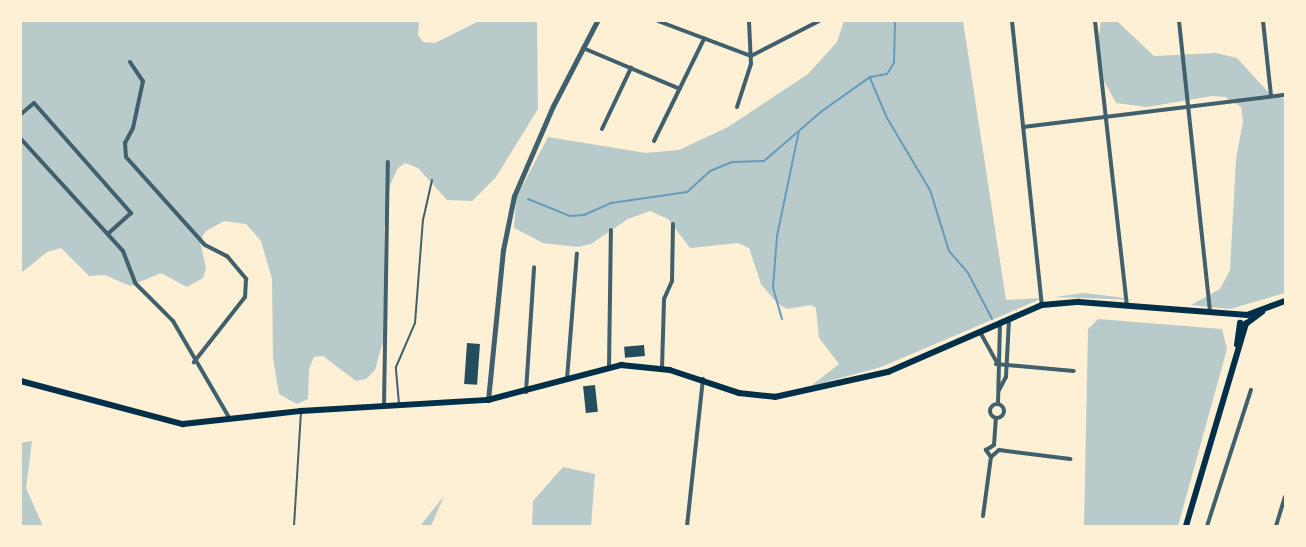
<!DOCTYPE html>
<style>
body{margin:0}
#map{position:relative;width:1306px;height:547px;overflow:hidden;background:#fdf0d5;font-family:"Nunito Sans",sans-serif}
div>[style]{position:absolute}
.green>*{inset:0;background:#b9caca}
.stream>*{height:2px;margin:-1px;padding:0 1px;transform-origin:1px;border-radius:1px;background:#669bbc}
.building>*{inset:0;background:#264d5e;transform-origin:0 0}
.service>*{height:2px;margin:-1px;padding:0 1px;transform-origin:1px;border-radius:1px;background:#3f606c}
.minor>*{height:4px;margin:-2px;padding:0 2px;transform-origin:2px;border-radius:2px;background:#3f606c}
.minor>.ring{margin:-2px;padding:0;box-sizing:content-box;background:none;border:4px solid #3f606c;border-radius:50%}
.tertiary>*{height:5px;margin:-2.5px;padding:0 2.5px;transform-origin:2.5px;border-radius:2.5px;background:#3f606c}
.secondary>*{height:5.5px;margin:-2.75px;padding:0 2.75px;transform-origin:2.75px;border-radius:2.75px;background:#003049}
span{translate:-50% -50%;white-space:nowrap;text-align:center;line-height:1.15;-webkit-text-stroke:4px #fdf0d5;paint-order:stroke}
.frame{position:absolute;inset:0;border:22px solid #fdf0d5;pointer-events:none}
</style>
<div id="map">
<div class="green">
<div style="clip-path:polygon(21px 21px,419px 21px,418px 35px,423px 42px,435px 43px,479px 21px,537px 21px,538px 109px,496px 177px,472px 201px,447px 200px,418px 168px,405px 163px,398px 168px,390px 185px,384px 228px,385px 334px,375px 370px,366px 379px,356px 381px,323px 356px,314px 357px,309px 369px,308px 399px,297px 404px,279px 394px,273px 358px,272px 279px,261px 241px,246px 224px,224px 221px,206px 231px,200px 240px,206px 268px,203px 278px,187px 287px,161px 273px,130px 286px,105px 275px,89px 276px,61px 248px,47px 252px,21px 273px)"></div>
<div style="clip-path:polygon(844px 21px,963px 21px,1006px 300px,1043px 298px,881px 367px,811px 386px,839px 364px,819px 338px,816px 308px,811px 305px,787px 309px,777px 303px,761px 284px,749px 248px,738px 243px,690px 248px,668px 219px,650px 211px,628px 219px,591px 244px,578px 247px,543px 243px,514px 228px,516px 198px,548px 137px,646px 153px,679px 150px,728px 127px,808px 74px,837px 42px)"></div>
<div style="clip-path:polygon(1101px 21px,1117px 21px,1154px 56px,1216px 53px,1237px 58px,1269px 93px,1285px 99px,1285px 293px,1230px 309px,1191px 305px,1220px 289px,1230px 270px,1236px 159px,1243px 121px,1241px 107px,1225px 97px,1212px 96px,1147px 107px,1116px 103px,1104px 81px,1098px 42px)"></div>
<div style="clip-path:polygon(1084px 293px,1117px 297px,1135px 300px,1055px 297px)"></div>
<div style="clip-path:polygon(1098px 319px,1222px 329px,1227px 349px,1178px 526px,1084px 526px,1088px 329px)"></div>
<div style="clip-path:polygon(32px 441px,26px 488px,43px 526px,21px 526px,21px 443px)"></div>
<div style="clip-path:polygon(563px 467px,595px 474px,591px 526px,532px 526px,533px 501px)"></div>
<div style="clip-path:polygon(444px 496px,431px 526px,420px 526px)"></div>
</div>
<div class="stream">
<div style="left:870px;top:78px;width:43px;rotate:67deg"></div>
<div style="left:887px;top:118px;width:84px;rotate:59.2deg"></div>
<div style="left:930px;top:190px;width:64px;rotate:72.7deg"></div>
<div style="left:949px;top:251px;width:29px;rotate:49deg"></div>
<div style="left:968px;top:273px;width:52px;rotate:62.4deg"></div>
<div style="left:528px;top:199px;width:45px;rotate:22deg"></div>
<div style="left:570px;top:216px;width:14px;rotate:-4deg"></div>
<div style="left:584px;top:215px;width:30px;rotate:-24deg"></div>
<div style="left:611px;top:203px;width:77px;rotate:-8.2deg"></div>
<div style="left:687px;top:192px;width:31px;rotate:-42deg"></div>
<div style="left:710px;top:171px;width:24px;rotate:-22deg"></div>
<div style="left:732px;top:162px;width:32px;rotate:-2deg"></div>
<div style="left:764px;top:161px;width:77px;rotate:-40.8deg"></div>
<div style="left:822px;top:111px;width:59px;rotate:-35.3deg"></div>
<div style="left:870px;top:77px;width:17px;rotate:-10deg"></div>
<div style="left:887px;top:74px;width:13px;rotate:-58deg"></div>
<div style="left:894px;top:63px;width:42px;rotate:-88.6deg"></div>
<div style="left:782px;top:319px;width:33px;rotate:-106deg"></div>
<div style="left:773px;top:287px;width:51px;rotate:-85.5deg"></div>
<div style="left:777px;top:236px;width:107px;rotate:-78.2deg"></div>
</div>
<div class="building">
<div style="left:467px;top:343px;width:13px;height:41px;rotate:4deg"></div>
<div style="left:644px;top:345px;width:11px;height:20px;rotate:85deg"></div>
<div style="left:595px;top:385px;width:27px;height:12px;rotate:84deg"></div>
</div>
<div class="service">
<div style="left:399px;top:404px;width:37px;rotate:-95deg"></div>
<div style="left:396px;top:367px;width:48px;rotate:-66.6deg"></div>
<div style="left:415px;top:323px;width:103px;rotate:-85.6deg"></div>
<div style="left:423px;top:220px;width:41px;rotate:-77.3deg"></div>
<div style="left:294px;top:526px;width:113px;rotate:-86.5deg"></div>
</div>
<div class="minor">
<div style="left:658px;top:21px;width:99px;rotate:20.6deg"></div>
<div style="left:1012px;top:21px;width:286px;rotate:84deg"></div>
<div style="left:1095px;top:21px;width:286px;rotate:83.6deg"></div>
<div style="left:1179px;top:21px;width:293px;rotate:83.9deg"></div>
<div style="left:1263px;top:21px;width:75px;rotate:83.9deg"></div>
<div style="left:583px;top:48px;width:105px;rotate:22.9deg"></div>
<div style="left:751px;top:56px;width:76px;rotate:-27.2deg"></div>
<div style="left:130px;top:62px;width:23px;rotate:56deg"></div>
<div style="left:143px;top:81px;width:48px;rotate:102deg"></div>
<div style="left:133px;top:128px;width:17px;rotate:118deg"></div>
<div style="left:125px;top:143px;width:14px;rotate:86deg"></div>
<div style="left:126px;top:157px;width:118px;rotate:48.1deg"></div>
<div style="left:205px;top:245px;width:25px;rotate:27deg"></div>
<div style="left:227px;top:256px;width:30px;rotate:50deg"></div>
<div style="left:246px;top:279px;width:18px;rotate:93deg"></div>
<div style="left:245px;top:297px;width:83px;rotate:128.1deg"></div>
<div style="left:737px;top:107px;width:45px;rotate:-72deg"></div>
<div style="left:751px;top:64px;width:43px;rotate:-92.7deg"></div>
<div style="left:21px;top:114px;width:17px;rotate:-40deg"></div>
<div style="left:34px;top:103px;width:147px;rotate:48.6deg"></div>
<div style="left:131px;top:213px;width:31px;rotate:138deg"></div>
<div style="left:1023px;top:127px;width:264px;rotate:-7deg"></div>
<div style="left:602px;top:129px;width:68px;rotate:-64.6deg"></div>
<div style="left:21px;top:139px;width:151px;rotate:47.7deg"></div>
<div style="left:123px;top:251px;width:34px;rotate:69deg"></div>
<div style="left:135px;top:283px;width:54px;rotate:45deg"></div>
<div style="left:173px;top:321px;width:113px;rotate:59.8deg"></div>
<div style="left:654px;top:141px;width:114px;rotate:-63.9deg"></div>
<div style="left:980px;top:332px;width:33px;rotate:61deg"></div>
<div style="left:996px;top:364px;width:78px;rotate:5.1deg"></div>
<div style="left:609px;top:367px;width:137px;rotate:-89.2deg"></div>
<div style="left:662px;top:368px;width:69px;rotate:-88.3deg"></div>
<div style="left:664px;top:299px;width:20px;rotate:-66deg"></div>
<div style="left:672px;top:281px;width:57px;rotate:-89deg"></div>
<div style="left:567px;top:379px;width:126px;rotate:-85.5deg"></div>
<div style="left:999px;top:390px;width:15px;rotate:-62deg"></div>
<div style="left:1006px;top:377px;width:58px;rotate:-87deg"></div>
<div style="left:526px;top:392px;width:125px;rotate:-86.3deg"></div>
<div class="ring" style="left:990px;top:404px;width:10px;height:10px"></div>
<div style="left:998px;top:404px;width:80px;rotate:-88.6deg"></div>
<div style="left:384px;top:406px;width:244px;rotate:-89.1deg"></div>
<div style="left:994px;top:445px;width:27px;rotate:-86deg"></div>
<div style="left:999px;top:450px;width:72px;rotate:7.2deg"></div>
<div style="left:991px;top:457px;width:9px;rotate:-126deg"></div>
<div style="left:986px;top:450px;width:9px;rotate:-32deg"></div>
<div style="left:991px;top:457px;width:11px;rotate:-41deg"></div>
<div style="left:983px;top:516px;width:60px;rotate:-82.3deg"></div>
<div style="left:687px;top:526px;width:148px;rotate:-83.8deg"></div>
<div style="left:1207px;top:526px;width:143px;rotate:-72.1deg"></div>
<div style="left:1276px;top:526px;width:30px;rotate:-73deg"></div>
</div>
<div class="tertiary">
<div style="left:488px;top:400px;width:151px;rotate:-84.3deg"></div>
<div style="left:503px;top:250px;width:55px;rotate:-78.5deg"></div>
<div style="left:514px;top:196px;width:98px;rotate:-66.6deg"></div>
<div style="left:553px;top:106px;width:96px;rotate:-62.6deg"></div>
</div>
<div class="secondary">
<div style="left:1237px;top:345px;width:22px;rotate:-82deg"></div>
<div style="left:21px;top:381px;width:168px;rotate:14.9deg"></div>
<div style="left:183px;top:424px;width:119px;rotate:-6.3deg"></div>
<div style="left:301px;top:411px;width:187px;rotate:-3.4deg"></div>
<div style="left:488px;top:400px;width:138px;rotate:-14.7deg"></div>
<div style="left:621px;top:365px;width:49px;rotate:5.8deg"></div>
<div style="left:670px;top:370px;width:73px;rotate:18.4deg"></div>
<div style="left:739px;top:393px;width:36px;rotate:6deg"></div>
<div style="left:775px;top:397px;width:116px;rotate:-12.5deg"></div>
<div style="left:888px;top:372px;width:168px;rotate:-23.5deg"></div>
<div style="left:1042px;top:305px;width:37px;rotate:-5deg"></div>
<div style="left:1079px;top:302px;width:169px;rotate:4.4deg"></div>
<div style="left:1247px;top:315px;width:40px;rotate:-20.2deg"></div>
<div style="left:1186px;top:526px;width:211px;rotate:-73.5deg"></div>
<div style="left:1246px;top:324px;width:20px;rotate:-37deg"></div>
</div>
<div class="frame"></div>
</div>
